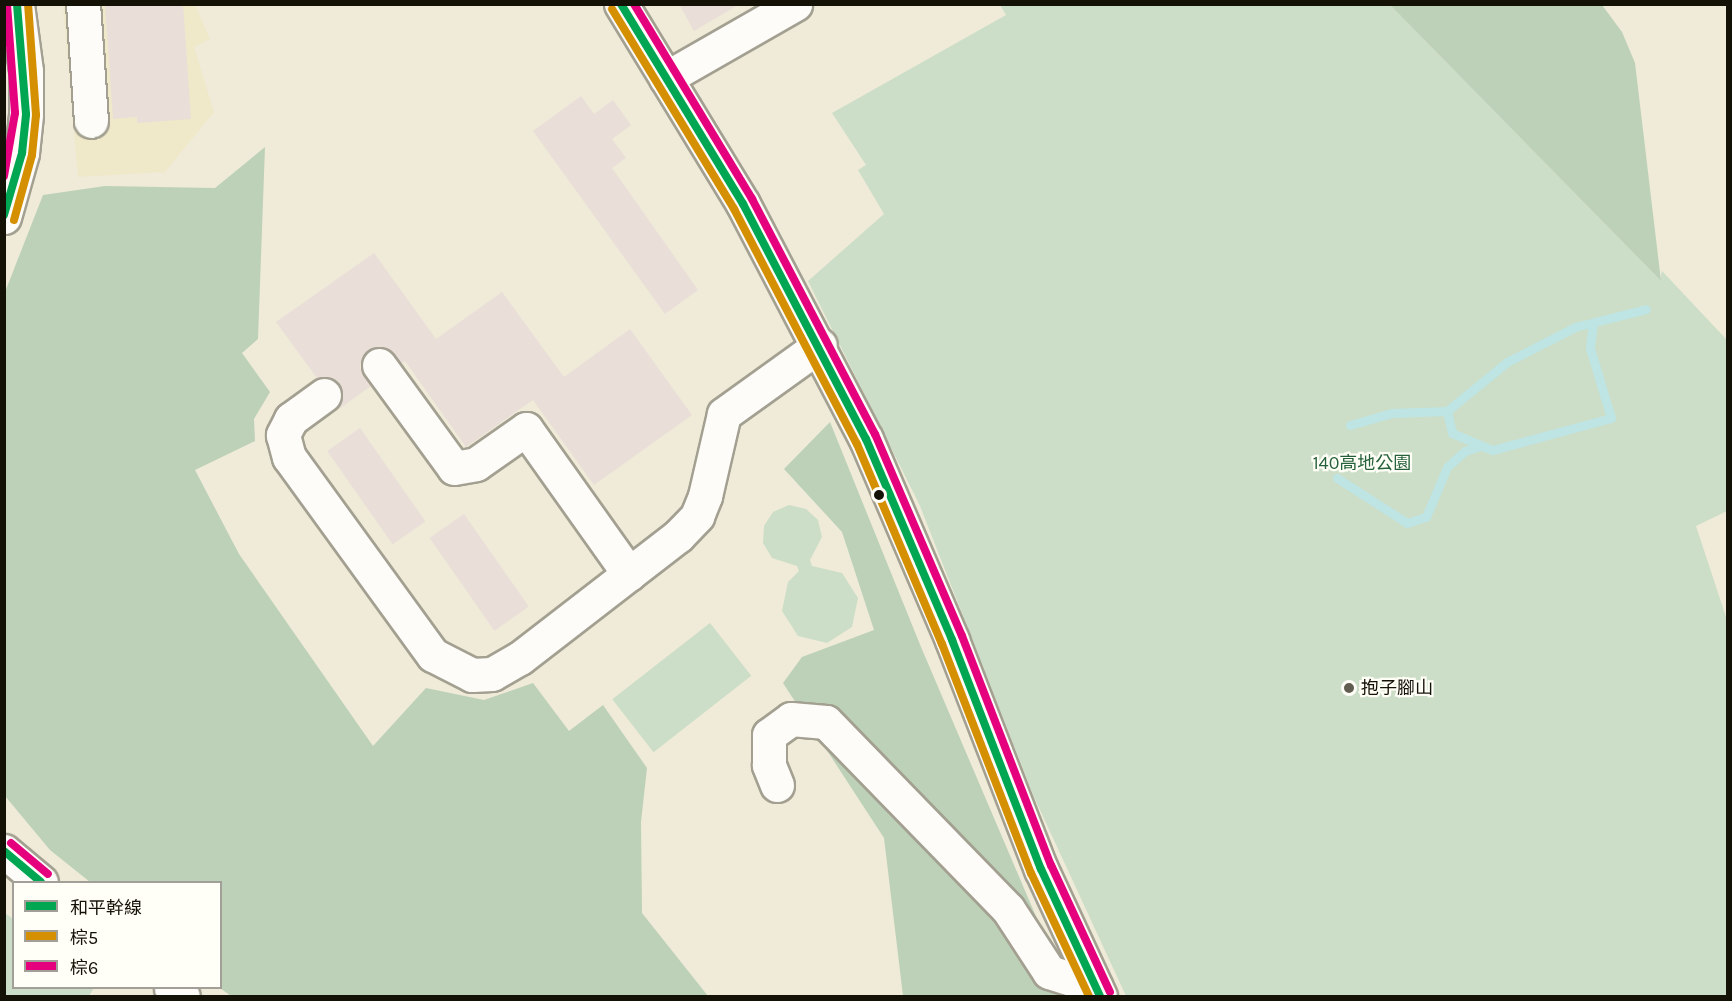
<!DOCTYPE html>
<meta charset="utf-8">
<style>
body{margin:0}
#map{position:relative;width:1732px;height:1001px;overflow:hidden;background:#efebd8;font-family:Karla,"Noto Sans TC",sans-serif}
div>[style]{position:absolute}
.built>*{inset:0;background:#efe8c9}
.green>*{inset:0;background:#ccdec7;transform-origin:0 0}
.forest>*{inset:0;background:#bdd1b8}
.stream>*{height:9px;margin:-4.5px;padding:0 4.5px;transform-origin:4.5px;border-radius:4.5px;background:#bee4e4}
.building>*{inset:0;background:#e9ded8;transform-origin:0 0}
.roads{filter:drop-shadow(2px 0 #a3a091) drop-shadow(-2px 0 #a3a091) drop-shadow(0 2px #a3a091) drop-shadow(0 -2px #a3a091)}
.minor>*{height:33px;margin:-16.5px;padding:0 16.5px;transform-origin:16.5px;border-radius:16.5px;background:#fdfcf9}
.bus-1>*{height:8px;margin:-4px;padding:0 4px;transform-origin:4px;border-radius:4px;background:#00a651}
.bus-2>*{height:8px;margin:-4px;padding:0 4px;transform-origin:4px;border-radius:4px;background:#d59001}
.bus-3>*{height:8px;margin:-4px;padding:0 4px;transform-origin:4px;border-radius:4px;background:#e5007d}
.dots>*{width:16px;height:16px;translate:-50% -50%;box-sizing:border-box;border:3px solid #fffef7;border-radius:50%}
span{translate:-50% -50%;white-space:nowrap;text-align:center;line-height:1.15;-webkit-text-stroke:4.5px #fffef7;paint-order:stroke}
.park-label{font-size:18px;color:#25613a}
.poi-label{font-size:18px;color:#141106}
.left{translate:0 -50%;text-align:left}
.frame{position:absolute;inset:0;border:6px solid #141106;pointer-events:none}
.legend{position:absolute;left:12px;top:881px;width:210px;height:108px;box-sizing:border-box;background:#fffef7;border:2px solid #a19f97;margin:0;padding:8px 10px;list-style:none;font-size:18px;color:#141106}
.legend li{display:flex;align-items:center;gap:12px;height:30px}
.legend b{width:30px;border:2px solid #a19f97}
</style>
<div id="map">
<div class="built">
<div style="clip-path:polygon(63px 5px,195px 5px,210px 39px,194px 47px,214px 112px,165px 172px,78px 177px)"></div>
</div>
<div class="green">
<div style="clip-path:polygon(1000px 5px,1390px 5px,1660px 280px,1662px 271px,1727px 340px,1727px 511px,1696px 526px,1727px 620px,1727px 996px,1126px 996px,1034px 797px,920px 506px,808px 281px,884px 214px,858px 170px,866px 165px,832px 113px,1006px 15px)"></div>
<div style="clip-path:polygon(789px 505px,806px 509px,818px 520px,822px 537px,810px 560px,812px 566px,842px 573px,858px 598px,852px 627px,827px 643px,798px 636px,782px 611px,788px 582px,799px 571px,797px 566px,772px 558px,763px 543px,764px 526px,773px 512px)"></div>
<div style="left:710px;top:623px;width:67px;height:124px;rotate:52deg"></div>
<div style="clip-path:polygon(5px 913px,13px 919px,14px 988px,94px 988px,89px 996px,5px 996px)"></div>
</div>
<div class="forest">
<div style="clip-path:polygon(1390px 5px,1602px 5px,1622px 32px,1635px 63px,1661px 281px)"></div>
<div style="clip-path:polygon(265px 147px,258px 339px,242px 353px,270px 392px,254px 419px,255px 441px,195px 470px,239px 554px,373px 746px,426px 688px,484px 700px,533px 683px,569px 731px,603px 705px,647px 768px,641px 822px,642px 913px,708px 996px,231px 996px,220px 988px,220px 882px,90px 882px,50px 850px,5px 796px,5px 292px,43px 195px,105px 186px,215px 188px)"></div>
<div style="clip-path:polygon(830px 422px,921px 647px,1070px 996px,903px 996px,884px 838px,783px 683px,802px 657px,874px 630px,842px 532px,784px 469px)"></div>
</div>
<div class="stream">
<div style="left:1593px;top:323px;width:25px;rotate:97deg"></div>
<div style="left:1590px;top:348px;width:73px;rotate:73.3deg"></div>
<div style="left:1611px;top:418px;width:123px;rotate:164.9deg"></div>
<div style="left:1492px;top:450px;width:43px;rotate:-157deg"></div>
<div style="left:1452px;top:433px;width:23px;rotate:-103deg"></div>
<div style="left:1447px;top:411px;width:77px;rotate:-39.2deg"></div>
<div style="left:1507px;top:362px;width:76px;rotate:-27.2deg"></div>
<div style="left:1575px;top:327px;width:73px;rotate:-14.2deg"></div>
<div style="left:1350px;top:425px;width:44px;rotate:-15.9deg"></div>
<div style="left:1392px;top:413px;width:55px;rotate:-2.1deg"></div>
<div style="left:1337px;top:478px;width:83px;rotate:32.7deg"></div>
<div style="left:1407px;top:523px;width:20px;rotate:-18deg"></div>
<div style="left:1426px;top:517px;width:54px;rotate:-67.2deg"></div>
<div style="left:1447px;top:467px;width:24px;rotate:-42deg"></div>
<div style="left:1465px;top:451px;width:16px;rotate:-18deg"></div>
</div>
<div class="building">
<div style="clip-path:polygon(105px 4px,183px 4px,191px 119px,137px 123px,137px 117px,113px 119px)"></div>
<div style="clip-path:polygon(679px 4px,740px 4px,694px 31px)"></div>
<div style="clip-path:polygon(581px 96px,594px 114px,613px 100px,631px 125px,612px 139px,626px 158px,612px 168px,698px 290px,665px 314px,533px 131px)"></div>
<div style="clip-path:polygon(374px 253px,436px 339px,502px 292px,564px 377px,630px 329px,692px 415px,594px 485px,533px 400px,466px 447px,405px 361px,401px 364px,386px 348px,368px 350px,362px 357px,360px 368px,371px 386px,339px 409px,339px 384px,331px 378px,317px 378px,276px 322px)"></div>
<div style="left:360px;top:428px;width:114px;height:40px;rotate:55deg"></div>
<div style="left:464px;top:514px;width:113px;height:42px;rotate:55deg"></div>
</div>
<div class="roads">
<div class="minor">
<div style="left:83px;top:4px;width:117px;rotate:86.1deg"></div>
<div style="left:621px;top:4px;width:234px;rotate:58.6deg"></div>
<div style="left:743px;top:204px;width:265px;rotate:62.4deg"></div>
<div style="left:866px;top:439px;width:219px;rotate:66.8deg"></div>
<div style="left:952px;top:640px;width:246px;rotate:68.8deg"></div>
<div style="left:1041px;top:869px;width:140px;rotate:65.1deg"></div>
<div style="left:666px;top:78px;width:149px;rotate:-29.8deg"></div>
<div style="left:4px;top:217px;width:66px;rotate:-74.3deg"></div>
<div style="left:22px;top:153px;width:39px;rotate:-84deg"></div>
<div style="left:26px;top:114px;width:43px;rotate:-90deg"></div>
<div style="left:26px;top:71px;width:68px;rotate:-97.7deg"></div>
<div style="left:379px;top:365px;width:127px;rotate:53.9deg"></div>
<div style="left:454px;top:468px;width:22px;rotate:-10deg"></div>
<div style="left:476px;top:464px;width:61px;rotate:-35deg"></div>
<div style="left:526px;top:429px;width:178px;rotate:54.6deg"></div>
<div style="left:324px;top:395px;width:41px;rotate:144deg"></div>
<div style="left:291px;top:419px;width:18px;rotate:117deg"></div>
<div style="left:283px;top:435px;width:23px;rotate:75deg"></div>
<div style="left:289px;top:457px;width:245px;rotate:54deg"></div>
<div style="left:433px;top:655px;width:44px;rotate:27.1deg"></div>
<div style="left:472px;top:675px;width:20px;rotate:-3deg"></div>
<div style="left:492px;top:674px;width:32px;rotate:-30deg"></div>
<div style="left:520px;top:658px;width:200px;rotate:-37.7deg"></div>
<div style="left:678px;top:536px;width:28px;rotate:-46deg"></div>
<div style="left:697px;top:516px;width:22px;rotate:-68deg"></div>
<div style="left:705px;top:496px;width:84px;rotate:-77deg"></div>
<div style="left:724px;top:414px;width:118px;rotate:-35.7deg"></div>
<div style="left:777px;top:785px;width:22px;rotate:-112deg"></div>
<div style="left:769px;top:765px;width:30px;rotate:-90deg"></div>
<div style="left:769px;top:735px;width:27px;rotate:-36deg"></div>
<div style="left:791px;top:719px;width:35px;rotate:5deg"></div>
<div style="left:826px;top:722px;width:261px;rotate:45.8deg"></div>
<div style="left:1008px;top:909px;width:75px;rotate:56.9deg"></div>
<div style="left:1049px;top:972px;width:49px;rotate:17.7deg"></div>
<div style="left:4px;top:851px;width:48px;rotate:40deg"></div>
<div style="left:171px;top:988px;width:14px;rotate:34deg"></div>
</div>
</div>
<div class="bus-1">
<div style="left:621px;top:4px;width:234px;rotate:58.6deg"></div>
<div style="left:743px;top:204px;width:265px;rotate:62.4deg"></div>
<div style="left:866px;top:439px;width:219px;rotate:66.8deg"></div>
<div style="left:952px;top:640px;width:246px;rotate:68.8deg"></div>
<div style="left:1041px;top:869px;width:140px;rotate:65.1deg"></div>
<div style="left:4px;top:215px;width:65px;rotate:-73.8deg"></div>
<div style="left:22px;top:153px;width:39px;rotate:-84deg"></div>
<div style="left:26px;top:114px;width:110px;rotate:-94.7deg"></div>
<div style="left:4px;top:851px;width:48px;rotate:40deg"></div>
</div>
<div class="bus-2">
<div style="left:612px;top:9px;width:234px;rotate:58.6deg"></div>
<div style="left:734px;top:209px;width:265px;rotate:62.4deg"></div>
<div style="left:857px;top:444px;width:217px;rotate:67deg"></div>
<div style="left:942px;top:644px;width:246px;rotate:68.8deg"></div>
<div style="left:1031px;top:873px;width:136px;rotate:64.8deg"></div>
<div style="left:14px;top:220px;width:67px;rotate:-74.5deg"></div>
<div style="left:32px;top:155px;width:40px;rotate:-84.3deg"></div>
<div style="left:36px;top:115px;width:111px;rotate:-94.1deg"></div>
</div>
<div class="bus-3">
<div style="left:634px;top:4px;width:228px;rotate:58.8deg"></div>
<div style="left:752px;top:199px;width:265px;rotate:62.4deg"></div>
<div style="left:875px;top:434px;width:220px;rotate:66.7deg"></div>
<div style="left:962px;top:636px;width:246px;rotate:68.8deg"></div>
<div style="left:1051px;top:865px;width:140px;rotate:65.1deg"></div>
<div style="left:4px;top:176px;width:64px;rotate:-80.1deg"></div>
<div style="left:15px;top:113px;width:108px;rotate:-94.2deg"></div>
<div style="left:11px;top:843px;width:48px;rotate:40deg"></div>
</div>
<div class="dots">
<div style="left:879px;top:495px;background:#141106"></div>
<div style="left:1349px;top:688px;background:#615d50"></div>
</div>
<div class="park-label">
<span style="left:1362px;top:463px">140高地公園</span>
</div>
<div class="poi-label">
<span class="left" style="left:1361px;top:688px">抱子腳山</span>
</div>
<div class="frame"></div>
<ul class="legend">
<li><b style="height:8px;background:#00a651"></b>和平幹線</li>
<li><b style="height:8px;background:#d59001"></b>棕5</li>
<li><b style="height:8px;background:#e5007d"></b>棕6</li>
</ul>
</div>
